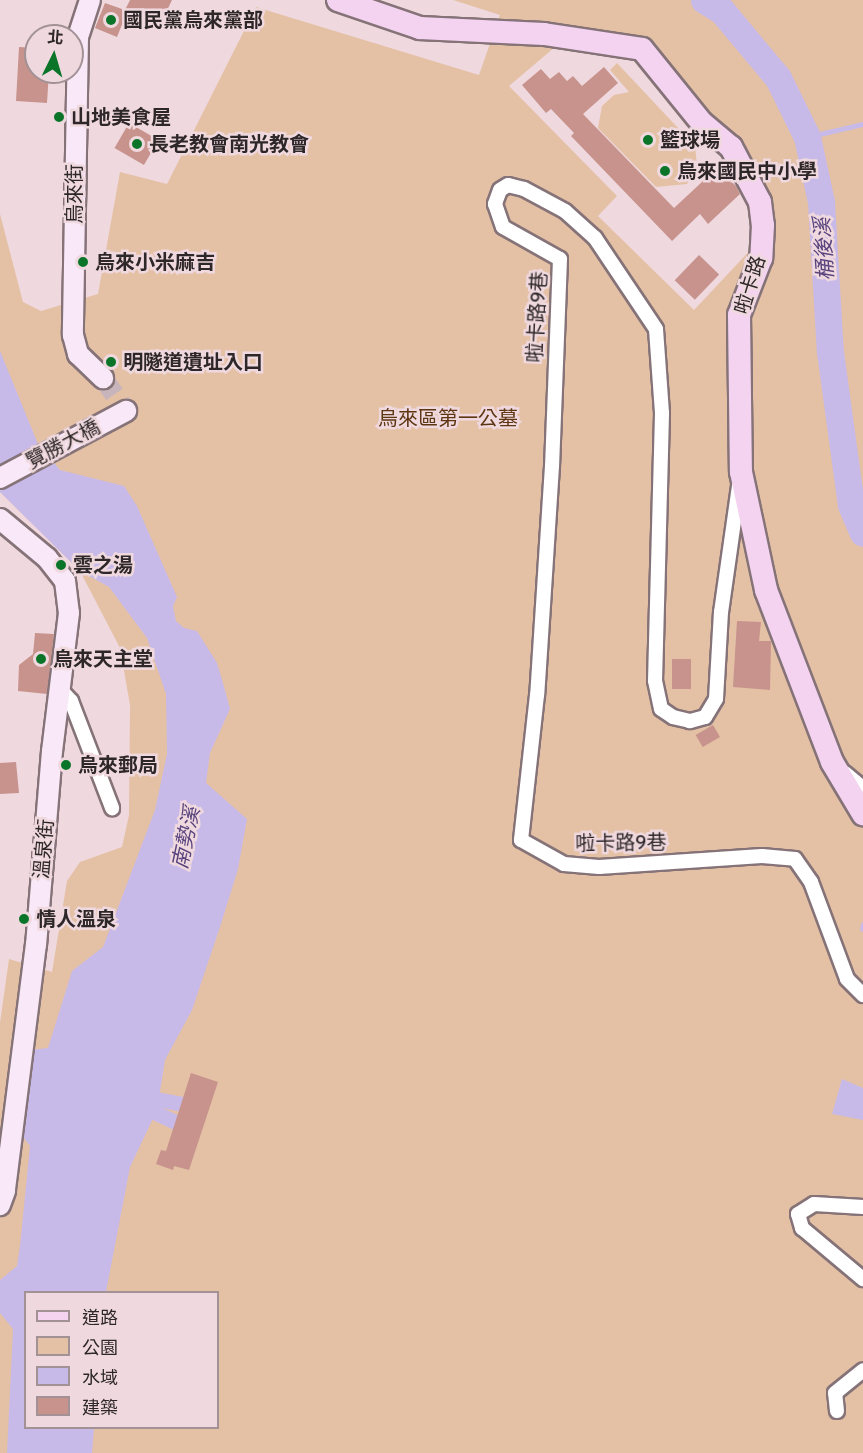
<!DOCTYPE html>
<meta charset="utf-8">
<style>
body{margin:0}
#map{position:relative;width:863px;height:1453px;overflow:hidden;background:#efd9df;font-family:Cabin,"Noto Sans TC",sans-serif}
div>[style]{position:absolute}
.green>*{inset:0;background:#e4c0a5}
.water>*{inset:0;background:#c8bae8}
.stream>*{height:4.5px;margin:-2.25px;padding:0 2.25px;transform-origin:2.25px;border-radius:2.25px;background:#c8bae8}
.canal>*{height:15px;margin:-7.5px;padding:0 7.5px;transform-origin:7.5px;border-radius:7.5px;background:#c8bae8}
.river>*{height:27px;margin:-13.5px;padding:0 13.5px;transform-origin:13.5px;border-radius:13.5px;background:#c8bae8}
.building>*{inset:0;background:#c7938c;transform-origin:0 0}
.secondary-tunnel>*{height:20px;margin-top:-10px;transform-origin:0;background:repeating-linear-gradient(90deg,#c8b5bb 0 20px,transparent 0 30px)}
.roads{filter:drop-shadow(2px 0 #857378) drop-shadow(-2px 0 #857378) drop-shadow(0 2px #857378) drop-shadow(0 -2px #857378)}
.street>*{height:14px;margin:-7px;padding:0 7px;transform-origin:7px;border-radius:7px;background:#fff}
.secondary>*{height:20px;margin:-10px;padding:0 10px;transform-origin:10px;border-radius:10px;background:#f9e9f8}
.primary>*{height:22px;margin:-11px;padding:0 11px;transform-origin:11px;border-radius:11px;background:#f4d3f1}
.dots>*{width:16px;height:16px;translate:-50% -50%;box-sizing:border-box;border:3px solid #efd9df;border-radius:50%}
span{translate:-50% -50%;white-space:nowrap;text-align:center;line-height:1.15;-webkit-text-stroke:5px #efd9df;paint-order:stroke}
.poi-label{font-size:20px;color:#2e2729;font-weight:700}
.left{translate:0 -50%;text-align:left}
.street-label{font-size:20px;color:#2e2729}
.park-label{font-size:20px;color:#5e3511}
.water-label{font-size:21px;color:#59447e;font-style:italic}
.legend{position:absolute;left:24px;top:1291px;width:195px;height:138px;box-sizing:border-box;background:#efd9df;border:2px solid #a29296;margin:0;padding:8px 10px;list-style:none;font-size:18px;color:#2e2729}
.legend li{display:flex;align-items:center;gap:12px;height:30px}
.legend b{width:30px;border:2px solid #a29296}
.north{position:absolute;left:24px;top:24px;width:60px;height:60px;box-sizing:border-box;background:#efd9df;border:2px solid #a29296;border-radius:50%;rotate:5deg;font-size:16px;font-weight:700;line-height:24px;text-align:center;color:#2e2729}
.north::after{content:'';display:block;margin:auto;width:21px;height:27px;background:#0a7528;clip-path:polygon(50% 0,100% 100%,50% 72%,0 100%)}
</style>
<div id="map">
<div class="green">
<div style="clip-path:polygon(evenodd,453px 0,863px 0,863px 1453px,0 1453px,0 1023px,9px 959px,52px 972px,67px 881px,80px 862px,122px 847px,129px 815px,130px 705px,120px 648px,80px 571px,0 492px,0 214px,23px 302px,41px 311px,98px 294px,120px 172px,167px 184px,256px 7px,479px 75px,500px 15px,453px 0,555px 47px,612px 53px,640px 61px,728px 152px,755px 213px,755px 245px,694px 310px,598px 216px,617px 196px,509px 86px,555px 47px,453px 0,26px 1292px,218px 1292px,218px 1428px,26px 1428px,26px 1292px)"></div>
<div style="clip-path:polygon(617px 63px,695px 146px,697px 165px,687px 184px,656px 187px,598px 128px,602px 106px,614px 95px,629px 92px,610px 70px)"></div>
</div>
<div class="water">
<div style="clip-path:polygon(0 351px,38px 444px,60px 470px,124px 486px,137px 506px,177px 597px,173px 606px,176px 621px,184px 628px,197px 631px,217px 663px,225px 690px,230px 709px,210px 753px,206px 783px,247px 819px,238px 869px,220px 927px,192px 1010px,165px 1060px,157px 1110px,130px 1167px,106px 1292px,26px 1292px,26px 1428px,94px 1428px,92px 1453px,7px 1453px,13px 1329px,0 1313px,0 1280px,17px 1266px,20px 1246px,30px 1146px,20px 1133px,30px 1050px,48px 1048px,72px 971px,103px 947px,155px 810px,167px 754px,166px 694px,147px 638px,109px 587px,80px 571px,0 492px)"></div>
<div style="clip-path:polygon(842px 1079px,863px 1088px,863px 1120px,832px 1114px)"></div>
</div>
<div class="stream">
<div style="left:807px;top:137px;width:57px;rotate:-13.1deg"></div>
<div style="left:862px;top:929px;width:4px;rotate:-76deg"></div>
</div>
<div class="canal">
<div style="left:141px;top:1096px;width:57px;rotate:11.1deg"></div>
<div style="left:139px;top:1105px;width:54px;rotate:25.1deg"></div>
</div>
<div class="river">
<div style="left:704px;top:0;width:21px;rotate:31deg"></div>
<div style="left:722px;top:11px;width:87px;rotate:50.1deg"></div>
<div style="left:778px;top:78px;width:66px;rotate:63.8deg"></div>
<div style="left:807px;top:137px;width:66px;rotate:77.8deg"></div>
<div style="left:821px;top:202px;width:150px;rotate:86.6deg"></div>
<div style="left:830px;top:352px;width:154px;rotate:82.2deg"></div>
<div style="left:851px;top:505px;width:30px;rotate:67deg"></div>
</div>
<div class="building">
<div style="clip-path:polygon(130px 0,172px 0,159px 27px,127px 12px,117px 37px,95px 28px,105px 3px,125px 10px)"></div>
<div style="clip-path:polygon(19px 47px,36px 48px,36px 72px,49px 72px,47px 103px,16px 101px)"></div>
<div style="clip-path:polygon(604px 67px,618px 83px,583px 114px,674px 208px,717px 168px,736px 186px,740px 194px,708px 224px,700px 214px,672px 241px,571px 136px,574px 133px,551px 109px,546px 113px,522px 85px,541px 69px,550px 79px,559px 72px,567px 81px,573px 76px,582px 86px)"></div>
<div style="left:129px;top:123px;width:34px;height:29px;rotate:30deg"></div>
<div style="left:699px;top:255px;width:28px;height:35px;rotate:44deg"></div>
<div style="clip-path:polygon(737px 621px,761px 622px,759px 641px,771px 641px,770px 690px,733px 687px)"></div>
<div style="clip-path:polygon(35px 633px,54px 634px,47px 694px,18px 691px,19px 665px,33px 654px)"></div>
<div style="left:672px;top:659px;width:19px;height:30px"></div>
<div style="left:713px;top:725px;width:14px;height:20px;rotate:60deg"></div>
<div style="clip-path:polygon(16px 762px,19px 793px,0 794px,0 763px)"></div>
<div style="clip-path:polygon(191px 1073px,218px 1082px,189px 1170px,174px 1166px,173px 1170px,156px 1164px,161px 1150px,166px 1151px)"></div>
</div>
<div class="secondary-tunnel">
<div style="left:103px;top:378px;width:40px;rotate:55.1deg"></div>
</div>
<div class="roads">
<div class="street">
<div style="left:739px;top:486px;width:127px;rotate:98.1deg"></div>
<div style="left:721px;top:612px;width:87px;rotate:93.3deg"></div>
<div style="left:716px;top:699px;width:21px;rotate:121deg"></div>
<div style="left:705px;top:717px;width:16px;rotate:165deg"></div>
<div style="left:690px;top:721px;width:17px;rotate:-167deg"></div>
<div style="left:673px;top:717px;width:14px;rotate:-146deg"></div>
<div style="left:661px;top:709px;width:29px;rotate:-102deg"></div>
<div style="left:655px;top:681px;width:268px;rotate:-88.5deg"></div>
<div style="left:662px;top:413px;width:84px;rotate:-94.1deg"></div>
<div style="left:656px;top:329px;width:110px;rotate:-123.8deg"></div>
<div style="left:595px;top:238px;width:40px;rotate:-138deg"></div>
<div style="left:565px;top:211px;width:47px;rotate:-151.8deg"></div>
<div style="left:524px;top:189px;width:16px;rotate:-166deg"></div>
<div style="left:508px;top:185px;width:9px;rotate:148deg"></div>
<div style="left:500px;top:190px;width:15px;rotate:110deg"></div>
<div style="left:495px;top:204px;width:24px;rotate:71deg"></div>
<div style="left:503px;top:227px;width:65px;rotate:29.3deg"></div>
<div style="left:560px;top:259px;width:207px;rotate:92.2deg"></div>
<div style="left:552px;top:466px;width:229px;rotate:93.7deg"></div>
<div style="left:537px;top:695px;width:146px;rotate:96.3deg"></div>
<div style="left:521px;top:840px;width:49px;rotate:29.2deg"></div>
<div style="left:564px;top:864px;width:35px;rotate:5deg"></div>
<div style="left:599px;top:867px;width:163px;rotate:-3.9deg"></div>
<div style="left:762px;top:856px;width:33px;rotate:5deg"></div>
<div style="left:795px;top:859px;width:28px;rotate:55deg"></div>
<div style="left:811px;top:882px;width:103px;rotate:69.6deg"></div>
<div style="left:847px;top:979px;width:23px;rotate:45deg"></div>
<div style="left:59px;top:688px;width:18px;rotate:47deg"></div>
<div style="left:71px;top:701px;width:115px;rotate:69deg"></div>
<div style="left:845px;top:773px;width:23px;rotate:40deg"></div>
<div style="left:863px;top:1207px;width:49px;rotate:-176.5deg"></div>
<div style="left:814px;top:1204px;width:19px;rotate:148deg"></div>
<div style="left:798px;top:1214px;width:15px;rotate:74deg"></div>
<div style="left:802px;top:1228px;width:80px;rotate:39.9deg"></div>
<div style="left:837px;top:1411px;width:18px;rotate:-96deg"></div>
<div style="left:835px;top:1393px;width:36px;rotate:-39deg"></div>
</div>
<div class="secondary">
<div style="left:90px;top:0;width:39px;rotate:108deg"></div>
<div style="left:78px;top:37px;width:298px;rotate:91deg"></div>
<div style="left:73px;top:335px;width:20px;rotate:75deg"></div>
<div style="left:78px;top:354px;width:35px;rotate:44deg"></div>
<div style="left:0;top:478px;width:143px;rotate:-28deg"></div>
<div style="left:0;top:519px;width:61px;rotate:39.7deg"></div>
<div style="left:47px;top:558px;width:29px;rotate:52deg"></div>
<div style="left:65px;top:581px;width:32px;rotate:83deg"></div>
<div style="left:69px;top:613px;width:139px;rotate:97deg"></div>
<div style="left:52px;top:751px;width:194px;rotate:94.7deg"></div>
<div style="left:36px;top:944px;width:249px;rotate:97.2deg"></div>
<div style="left:5px;top:1191px;width:15px;rotate:110deg"></div>
</div>
<div class="primary">
<div style="left:338px;top:0;width:87px;rotate:18.9deg"></div>
<div style="left:420px;top:28px;width:124px;rotate:2.8deg"></div>
<div style="left:544px;top:34px;width:99px;rotate:8.7deg"></div>
<div style="left:642px;top:49px;width:95px;rotate:51deg"></div>
<div style="left:702px;top:123px;width:38px;rotate:40deg"></div>
<div style="left:731px;top:147px;width:62px;rotate:62.2deg"></div>
<div style="left:760px;top:202px;width:23px;rotate:83deg"></div>
<div style="left:763px;top:225px;width:33px;rotate:93deg"></div>
<div style="left:761px;top:258px;width:61px;rotate:111.1deg"></div>
<div style="left:739px;top:315px;width:157px;rotate:89.3deg"></div>
<div style="left:741px;top:472px;width:121px;rotate:78deg"></div>
<div style="left:766px;top:590px;width:184px;rotate:69deg"></div>
<div style="left:832px;top:762px;width:61px;rotate:59.2deg"></div>
</div>
</div>
<div class="dots">
<div style="left:111px;top:20px;background:#0a7528"></div>
<div style="left:59px;top:117px;background:#0a7528"></div>
<div style="left:648px;top:140px;background:#0a7528"></div>
<div style="left:137px;top:144px;background:#0a7528"></div>
<div style="left:665px;top:171px;background:#0a7528"></div>
<div style="left:83px;top:262px;background:#0a7528"></div>
<div style="left:111px;top:362px;background:#0a7528"></div>
<div style="left:61px;top:565px;background:#0a7528"></div>
<div style="left:41px;top:659px;background:#0a7528"></div>
<div style="left:66px;top:765px;background:#0a7528"></div>
<div style="left:24px;top:919px;background:#0a7528"></div>
</div>
<div class="poi-label">
<span class="left" style="left:123px;top:20px">國民黨烏來黨部</span>
<span class="left" style="left:71px;top:117px">山地美食屋</span>
<span class="left" style="left:660px;top:140px">籃球場</span>
<span class="left" style="left:149px;top:144px">長老教會南光教會</span>
<span class="left" style="left:677px;top:171px">烏來國民中小學</span>
<span class="left" style="left:95px;top:262px">烏來小米麻吉</span>
<span class="left" style="left:123px;top:362px">明隧道遺址入口</span>
<span class="left" style="left:73px;top:565px">雲之湯</span>
<span class="left" style="left:53px;top:659px">烏來天主堂</span>
<span class="left" style="left:78px;top:765px">烏來郵局</span>
<span class="left" style="left:36px;top:919px">情人溫泉</span>
</div>
<div class="street-label">
<span style="left:74px;top:194px;rotate:-90deg">烏來街</span>
<span style="left:750px;top:285px;rotate:-73deg">啦卡路</span>
<span style="left:537px;top:317px;rotate:-87deg">啦卡路9巷</span>
<span style="left:63px;top:444px;rotate:-28deg">覽勝大橋</span>
<span style="left:621px;top:843px;rotate:-1deg">啦卡路9巷</span>
<span style="left:44px;top:849px;rotate:-85deg">溫泉街</span>
</div>
<div class="park-label">
<span style="left:448px;top:418px">烏來區第一公墓</span>
</div>
<div class="water-label">
<span style="left:824px;top:249px;rotate:-94deg">桶後溪</span>
<span style="left:186px;top:838px;rotate:-78deg">南勢溪</span>
</div>
<ul class="legend">
<li><b style="height:8px;background:#f4d3f1"></b>道路</li>
<li><b style="height:16px;background:#e4c0a5"></b>公園</li>
<li><b style="height:16px;background:#c8bae8"></b>水域</li>
<li><b style="height:16px;background:#c7938c"></b>建築</li>
</ul>
<div class="north">北</div>
</div>
